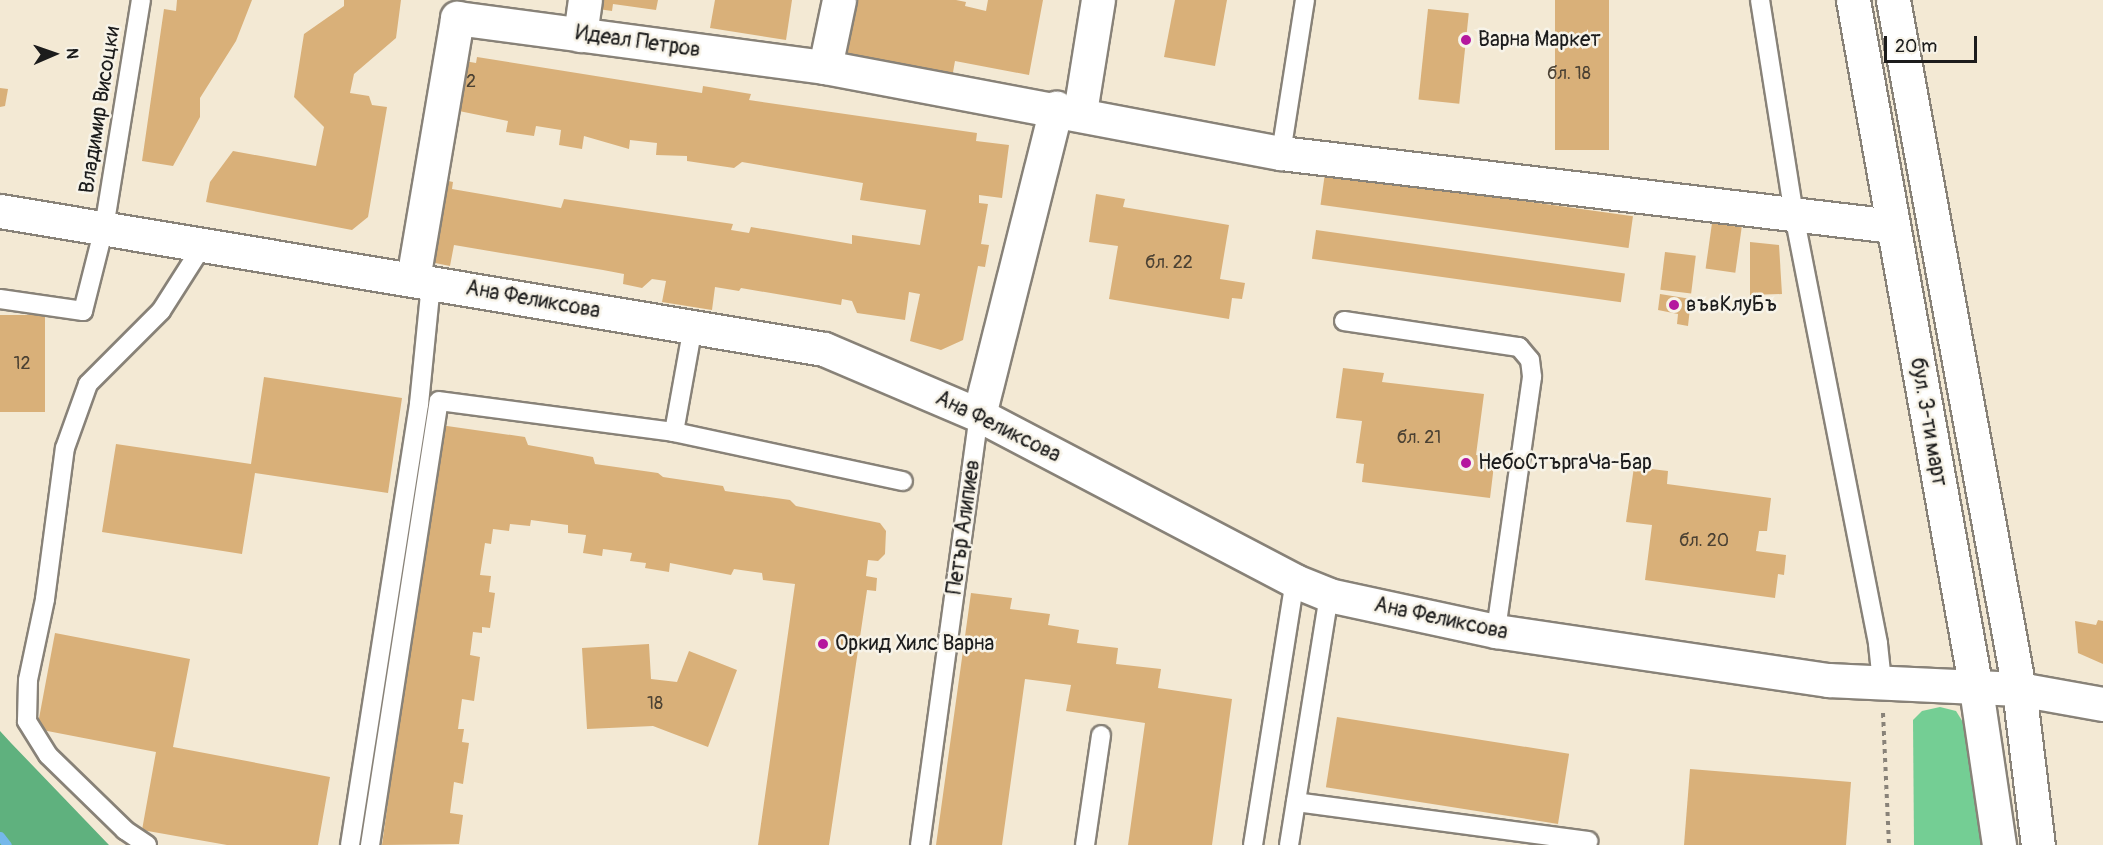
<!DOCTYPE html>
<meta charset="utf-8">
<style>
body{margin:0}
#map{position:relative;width:2103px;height:845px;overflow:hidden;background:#f3e9d4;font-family:Pangolin,sans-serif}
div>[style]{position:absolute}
.green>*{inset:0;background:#74ce94}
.forest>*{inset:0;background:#5fb17e}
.stream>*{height:9px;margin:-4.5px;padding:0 4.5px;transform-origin:4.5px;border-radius:4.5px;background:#75b8ea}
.building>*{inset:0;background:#d9b079;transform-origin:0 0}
.path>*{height:4px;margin-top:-2px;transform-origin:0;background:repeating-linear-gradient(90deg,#888278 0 4.5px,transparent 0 9px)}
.roads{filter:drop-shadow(2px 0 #888278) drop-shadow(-2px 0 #888278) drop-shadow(0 2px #888278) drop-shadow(0 -2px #888278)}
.service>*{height:18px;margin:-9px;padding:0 9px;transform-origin:9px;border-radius:9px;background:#fff}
.minor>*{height:33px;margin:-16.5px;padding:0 16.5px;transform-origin:16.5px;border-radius:16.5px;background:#fff}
.tertiary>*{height:33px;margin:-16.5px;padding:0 16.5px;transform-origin:16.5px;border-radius:16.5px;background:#fff}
.dots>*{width:16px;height:16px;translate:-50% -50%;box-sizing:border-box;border:3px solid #f7f3e8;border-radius:50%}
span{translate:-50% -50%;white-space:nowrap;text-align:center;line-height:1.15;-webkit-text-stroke:5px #f7f3e8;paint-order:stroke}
.number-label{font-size:18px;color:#4b4133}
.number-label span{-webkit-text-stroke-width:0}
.poi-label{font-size:21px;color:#1c1c1c}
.left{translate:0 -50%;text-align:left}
.street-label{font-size:21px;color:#1c1c1c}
.north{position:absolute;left:24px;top:24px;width:60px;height:60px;-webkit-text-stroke:4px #f7f3e8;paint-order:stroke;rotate:88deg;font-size:16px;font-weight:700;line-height:24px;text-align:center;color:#1c1c1c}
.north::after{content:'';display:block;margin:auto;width:21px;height:27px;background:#1c1c1c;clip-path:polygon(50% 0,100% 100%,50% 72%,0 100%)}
.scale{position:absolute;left:1884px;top:36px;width:93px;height:27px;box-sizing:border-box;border:3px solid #1c1c1c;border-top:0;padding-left:8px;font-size:18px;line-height:21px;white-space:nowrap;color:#1c1c1c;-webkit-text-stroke:4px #f7f3e8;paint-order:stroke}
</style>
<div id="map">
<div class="green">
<div style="clip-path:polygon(1940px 707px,1956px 711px,1966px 727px,1985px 845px,1914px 845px,1913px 720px,1922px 711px)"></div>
</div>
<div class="forest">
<div style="clip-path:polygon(0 731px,11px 743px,109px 845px,0 845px)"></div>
</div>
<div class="stream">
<div style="left:0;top:836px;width:11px;rotate:52deg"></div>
</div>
<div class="building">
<div style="clip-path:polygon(177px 0,252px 0,236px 41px,200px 98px,200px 117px,173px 166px,142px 161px,164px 9px,176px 11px)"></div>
<div style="clip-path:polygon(344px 0,401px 0,396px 38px,354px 74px,350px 93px,369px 96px,372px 105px,387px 107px,368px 217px,352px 230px,206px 202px,210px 182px,233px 151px,316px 166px,324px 127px,294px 97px,304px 34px,344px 6px)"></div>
<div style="clip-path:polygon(592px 0,658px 0,656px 10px,613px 4px,612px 11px,591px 8px)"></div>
<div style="clip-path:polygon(715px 0,792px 0,786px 40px,710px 28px)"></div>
<div style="clip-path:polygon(849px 0,956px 0,966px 2px,965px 6px,986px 11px,988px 0,1043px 0,1029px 75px,955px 61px,952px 78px,837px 57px)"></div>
<div style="clip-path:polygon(1175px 0,1227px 0,1215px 66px,1164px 57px)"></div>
<div style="left:1555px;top:0;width:54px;height:150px"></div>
<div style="left:1428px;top:9px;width:41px;height:91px;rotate:6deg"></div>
<div style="clip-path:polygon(477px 57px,702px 93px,703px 86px,751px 94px,749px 100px,977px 133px,976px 141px,1009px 145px,1002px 198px,979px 195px,979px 203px,988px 204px,981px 244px,989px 245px,985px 267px,978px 266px,963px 340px,941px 350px,910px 341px,920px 294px,909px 292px,905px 320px,857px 313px,852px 301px,842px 299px,841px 305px,741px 288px,739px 291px,715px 287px,712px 310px,662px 302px,666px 281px,652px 279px,642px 288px,623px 284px,624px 274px,603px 270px,454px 245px,450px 266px,435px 263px,426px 247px,439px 179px,453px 182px,452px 189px,561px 208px,564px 199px,733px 224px,731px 230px,749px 233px,751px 227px,852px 244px,852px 235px,920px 245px,926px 210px,860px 200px,863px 183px,742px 162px,734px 168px,687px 161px,687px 156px,656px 155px,657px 143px,630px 140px,629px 149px,584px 136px,582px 149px,559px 145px,561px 130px,536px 126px,534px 136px,506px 132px,508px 121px,459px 111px,457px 123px,441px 121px,453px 59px,476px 63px)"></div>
<div style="clip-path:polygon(0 88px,8px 89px,5px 106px,0 107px)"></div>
<div style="left:1325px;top:173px;width:311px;height:32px;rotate:8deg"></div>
<div style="clip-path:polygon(1096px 194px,1125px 199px,1123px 207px,1229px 225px,1220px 279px,1245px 283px,1242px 299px,1232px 298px,1229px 319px,1109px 299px,1118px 246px,1089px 242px)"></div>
<div style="left:1712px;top:223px;width:30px;height:46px;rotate:8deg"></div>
<div style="left:1316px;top:230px;width:312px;height:29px;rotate:8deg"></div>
<div style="clip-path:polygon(1750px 242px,1779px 245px,1782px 294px,1750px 295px)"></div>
<div style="left:1665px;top:252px;width:31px;height:38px;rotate:7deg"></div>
<div style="clip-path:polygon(1660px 294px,1691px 299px,1688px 326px,1677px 324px,1678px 314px,1658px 310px)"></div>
<div style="left:0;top:315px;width:45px;height:97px"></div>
<div style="clip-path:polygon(1343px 368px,1384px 373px,1382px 382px,1484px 394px,1476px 455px,1495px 457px,1490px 498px,1362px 482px,1364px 464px,1356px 463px,1362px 421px,1336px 418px)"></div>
<div style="clip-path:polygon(264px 377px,402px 398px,388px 493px,255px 473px,242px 554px,102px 532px,116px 444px,251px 464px)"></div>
<div style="clip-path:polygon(440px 425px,525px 437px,528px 445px,593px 457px,595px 464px,658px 473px,663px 477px,723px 486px,725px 491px,790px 500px,796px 506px,880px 523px,886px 531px,885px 554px,878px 561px,868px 560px,866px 576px,877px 578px,876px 591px,867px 590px,829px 845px,758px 845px,795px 584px,763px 580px,762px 573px,734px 569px,731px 575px,670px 563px,669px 572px,645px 568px,646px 563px,630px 561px,632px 553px,603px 549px,602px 556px,583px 553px,586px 535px,568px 533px,568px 525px,531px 520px,530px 526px,510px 524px,509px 531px,493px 529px,491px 544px,485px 543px,480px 575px,491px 576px,489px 592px,495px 593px,490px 628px,482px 627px,482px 633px,473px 632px,470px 655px,480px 657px,474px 701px,462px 699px,458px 729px,464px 729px,462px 742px,469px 743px,463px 784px,454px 782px,450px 813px,463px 815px,459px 844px,382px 845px)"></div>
<div style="clip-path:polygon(1634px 467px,1668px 471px,1667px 484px,1771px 498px,1767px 531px,1759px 531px,1756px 551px,1786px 555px,1784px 575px,1778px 574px,1775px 598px,1645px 580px,1652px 525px,1626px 522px)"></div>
<div style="clip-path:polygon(971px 593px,1012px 598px,1010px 609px,1050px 614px,1048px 625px,1079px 630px,1077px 643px,1118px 648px,1116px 664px,1161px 669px,1158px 688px,1232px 699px,1212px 845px,1128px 845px,1145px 723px,1066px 711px,1071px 685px,1025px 679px,1002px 845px,936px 845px)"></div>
<div style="clip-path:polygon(2098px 620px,2103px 621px,2103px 664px,2078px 653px,2075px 621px,2096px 625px)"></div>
<div style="clip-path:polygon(55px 633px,190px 659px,173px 747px,330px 777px,318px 845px,227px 845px,142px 830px,156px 752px,37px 729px)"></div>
<div style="clip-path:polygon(649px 644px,651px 679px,677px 682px,689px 651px,737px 670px,708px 747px,653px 726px,587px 729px,582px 648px)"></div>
<div style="left:1337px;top:717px;width:235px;height:71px;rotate:9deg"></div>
<div style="clip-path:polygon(1690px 769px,1851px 782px,1846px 845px,1684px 845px)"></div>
</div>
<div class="path">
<div style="left:1883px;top:713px;width:132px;rotate:87.4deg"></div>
</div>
<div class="roads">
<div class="service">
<div style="left:1760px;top:0;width:218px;rotate:81deg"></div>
<div style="left:1794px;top:215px;width:437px;rotate:78.9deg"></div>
<div style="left:1878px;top:644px;width:38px;rotate:84deg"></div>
<div style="left:1281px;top:153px;width:155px;rotate:-81.1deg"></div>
<div style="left:0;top:299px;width:84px;rotate:8.2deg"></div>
<div style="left:83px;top:311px;width:86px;rotate:-75.8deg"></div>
<div style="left:104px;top:228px;width:231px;rotate:-80.8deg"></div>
<div style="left:1344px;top:321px;width:177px;rotate:8.5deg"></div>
<div style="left:1519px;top:347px;width:17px;rotate:50deg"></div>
<div style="left:1530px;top:360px;width:17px;rotate:83deg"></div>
<div style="left:1532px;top:377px;width:257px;rotate:98.1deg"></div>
<div style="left:674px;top:432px;width:108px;rotate:-79.8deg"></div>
<div style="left:1296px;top:802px;width:295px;rotate:7.6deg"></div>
<div style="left:147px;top:845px;width:27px;rotate:-146deg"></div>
<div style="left:125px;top:830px;width:107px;rotate:-135.8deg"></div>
<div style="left:48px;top:755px;width:40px;rotate:-122deg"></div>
<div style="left:27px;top:721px;width:41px;rotate:-88.6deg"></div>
<div style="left:28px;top:680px;width:83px;rotate:-78.1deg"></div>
<div style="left:45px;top:599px;width:152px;rotate:-82.5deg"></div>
<div style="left:65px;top:448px;width:68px;rotate:-70.2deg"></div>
<div style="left:88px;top:384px;width:103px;rotate:-45deg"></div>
<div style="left:161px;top:311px;width:78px;rotate:-57.5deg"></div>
<div style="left:350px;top:845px;width:446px;rotate:-81.1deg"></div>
<div style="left:419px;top:404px;width:122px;rotate:-84.3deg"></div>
<div style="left:370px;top:845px;width:449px;rotate:-81.2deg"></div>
<div style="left:439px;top:401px;width:237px;rotate:7.5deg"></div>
<div style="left:674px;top:432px;width:234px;rotate:12.1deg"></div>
<div style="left:920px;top:845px;width:434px;rotate:-82.2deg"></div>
<div style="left:1085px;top:845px;width:111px;rotate:-81.7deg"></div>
<div style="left:1253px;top:845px;width:267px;rotate:-81deg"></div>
<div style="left:1289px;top:845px;width:253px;rotate:-80.9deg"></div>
</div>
<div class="minor">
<div style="left:580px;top:35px;width:35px;rotate:-82deg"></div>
<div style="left:825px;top:67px;width:68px;rotate:-78.2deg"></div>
<div style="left:1080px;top:112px;width:113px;rotate:-80.9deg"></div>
<div style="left:0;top:211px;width:835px;rotate:9.51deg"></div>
<div style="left:824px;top:349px;width:168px;rotate:23.1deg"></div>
<div style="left:979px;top:415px;width:357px;rotate:27.7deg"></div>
<div style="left:1295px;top:581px;width:37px;rotate:22deg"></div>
<div style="left:1329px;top:595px;width:171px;rotate:12.2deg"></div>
<div style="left:1496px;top:631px;width:336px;rotate:8.4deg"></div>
<div style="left:1828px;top:680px;width:191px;rotate:2.7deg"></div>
<div style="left:2019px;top:689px;width:85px;rotate:10.1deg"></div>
<div style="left:413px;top:279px;width:265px;rotate:-80.4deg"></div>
<div style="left:457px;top:18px;width:371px;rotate:7.6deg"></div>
<div style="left:825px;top:67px;width:464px;rotate:10.7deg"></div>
<div style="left:1281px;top:153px;width:615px;rotate:6.81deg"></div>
<div style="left:979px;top:415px;width:317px;rotate:-75.9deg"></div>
</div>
<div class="tertiary">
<div style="left:1853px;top:0;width:700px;rotate:79.88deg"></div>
<div style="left:1976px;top:689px;width:158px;rotate:81.6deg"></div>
<div style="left:1893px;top:0;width:700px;rotate:79.64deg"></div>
<div style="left:2019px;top:689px;width:157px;rotate:83.1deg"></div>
</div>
</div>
<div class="dots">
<div style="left:1466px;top:40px;background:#b5179e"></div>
<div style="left:1674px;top:305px;background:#b5179e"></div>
<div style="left:1466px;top:463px;background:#b5179e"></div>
<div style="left:823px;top:644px;background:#b5179e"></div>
</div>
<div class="number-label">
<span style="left:1569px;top:74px">бл. 18</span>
<span style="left:471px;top:82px">2</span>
<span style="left:1169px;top:263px">бл. 22</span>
<span style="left:22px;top:364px">12</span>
<span style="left:1419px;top:438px">бл. 21</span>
<span style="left:1704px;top:541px">бл. 20</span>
<span style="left:655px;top:704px">18</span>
</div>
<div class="poi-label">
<span class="left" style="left:1478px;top:40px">Варна Маркет</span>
<span class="left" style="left:1686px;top:305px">въвКлуБъ</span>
<span class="left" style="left:1478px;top:463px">НебоСтъргаЧа-Бар</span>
<span class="left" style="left:835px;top:644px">Оркид Хилс Варна</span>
</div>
<div class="street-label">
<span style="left:638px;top:42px;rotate:8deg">Идеал Петров</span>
<span style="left:100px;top:110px;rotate:-81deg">Владимир Висоцки</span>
<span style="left:533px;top:300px;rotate:10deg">Ана Феликсова</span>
<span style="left:1928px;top:422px;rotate:80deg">бул. 3-ти март</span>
<span style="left:998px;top:427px;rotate:26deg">Ана Феликсова</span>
<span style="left:964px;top:527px;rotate:-82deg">Петър Алипиев</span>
<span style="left:1441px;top:619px;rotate:12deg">Ана Феликсова</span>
</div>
<div class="north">N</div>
<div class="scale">20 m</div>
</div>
